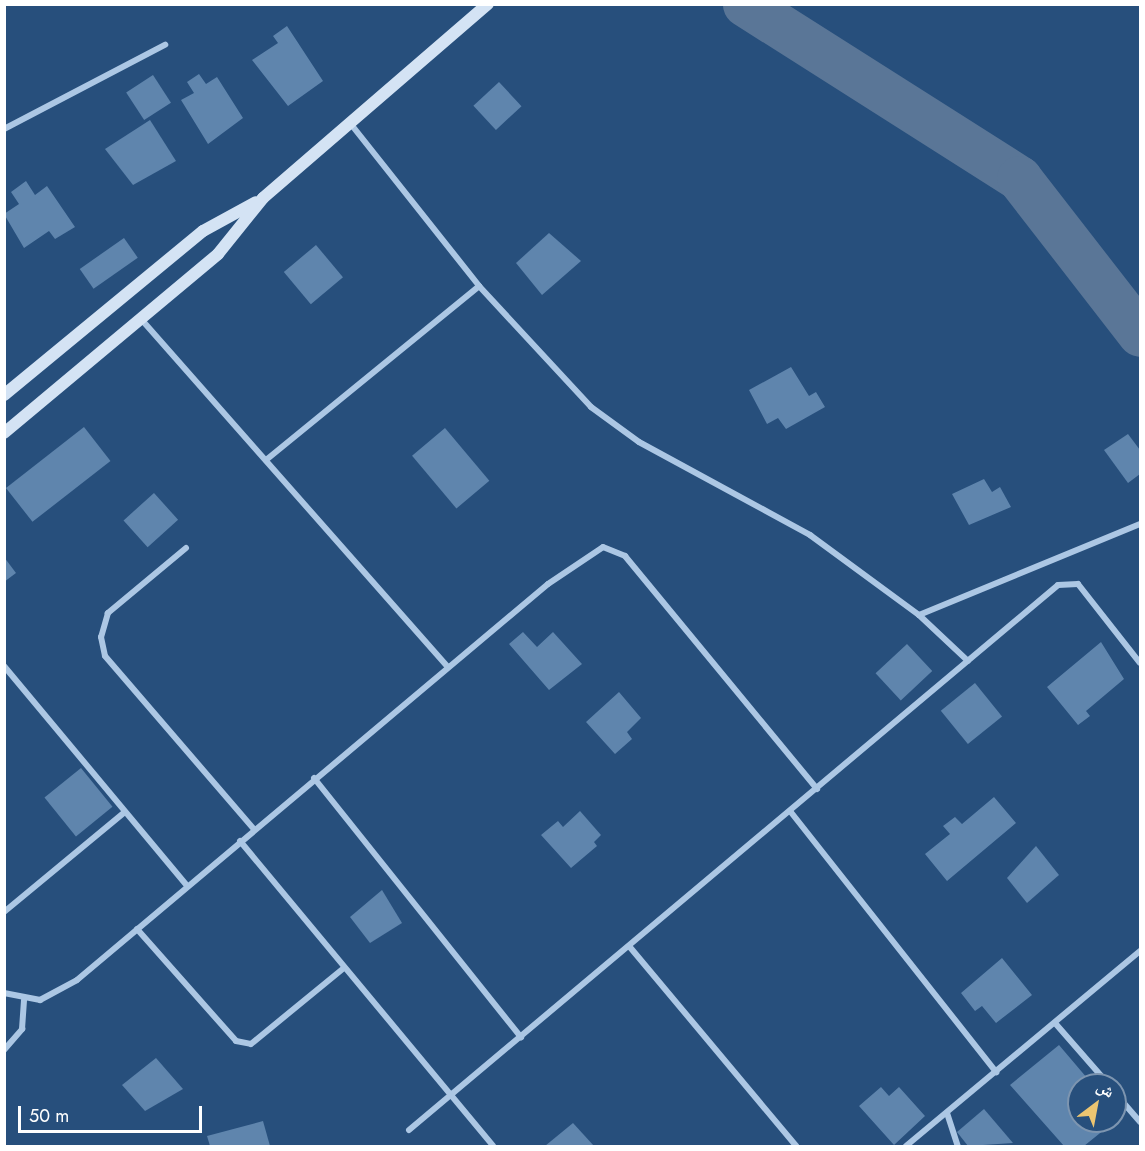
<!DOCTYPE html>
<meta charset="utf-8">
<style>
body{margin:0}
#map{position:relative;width:1145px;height:1151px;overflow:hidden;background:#274f7c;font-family:Jost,"Noto Naskh Arabic",sans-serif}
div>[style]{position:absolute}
.river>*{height:45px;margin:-22.5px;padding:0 22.5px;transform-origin:22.5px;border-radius:22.5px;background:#5a7697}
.building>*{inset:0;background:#5f85ad;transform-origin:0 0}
.minor>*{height:6px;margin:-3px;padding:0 3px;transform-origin:3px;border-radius:3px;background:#acc7e4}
.secondary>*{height:12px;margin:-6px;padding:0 6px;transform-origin:6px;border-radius:6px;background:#d4e3f4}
span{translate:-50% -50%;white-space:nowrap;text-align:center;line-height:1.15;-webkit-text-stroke:6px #274f7c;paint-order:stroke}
.frame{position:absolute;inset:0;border:6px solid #fff;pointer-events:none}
.north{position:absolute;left:1067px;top:1073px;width:60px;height:60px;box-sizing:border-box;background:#274f7c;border:2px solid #7d95b0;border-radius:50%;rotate:32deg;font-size:16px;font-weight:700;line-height:24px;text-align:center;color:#fff}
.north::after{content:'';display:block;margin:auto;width:21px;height:27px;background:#ecc571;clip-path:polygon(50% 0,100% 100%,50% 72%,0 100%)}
.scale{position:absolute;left:18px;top:1106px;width:184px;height:27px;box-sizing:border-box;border:3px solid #fff;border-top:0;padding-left:8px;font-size:18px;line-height:21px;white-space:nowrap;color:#fff;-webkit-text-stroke:4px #274f7c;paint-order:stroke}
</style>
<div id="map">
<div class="river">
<div style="left:745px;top:4px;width:325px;rotate:32.4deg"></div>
<div style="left:1019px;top:178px;width:197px;rotate:52.2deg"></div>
</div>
<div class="building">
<div style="clip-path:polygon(287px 26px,323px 81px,288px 106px,252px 60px,278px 43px,273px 36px)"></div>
<div style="clip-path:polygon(199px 74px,206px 84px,217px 77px,243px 118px,208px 144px,181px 100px,194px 93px,187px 82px)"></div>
<div style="left:153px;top:75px;width:33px;height:32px;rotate:57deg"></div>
<div style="left:499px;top:82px;width:33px;height:35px;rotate:47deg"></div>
<div style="clip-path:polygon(150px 120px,176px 161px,133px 185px,105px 149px)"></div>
<div style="clip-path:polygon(26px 181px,35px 195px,47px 186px,75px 227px,55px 239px,49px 231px,24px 248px,4px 214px,19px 204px,11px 192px)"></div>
<div style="clip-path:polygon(549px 233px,581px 261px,542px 295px,516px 263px)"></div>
<div style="left:124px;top:238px;width:24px;height:54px;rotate:55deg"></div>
<div style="left:316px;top:245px;width:42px;height:42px;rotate:50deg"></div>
<div style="clip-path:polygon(791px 367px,809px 396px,816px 392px,825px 407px,786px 429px,778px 418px,767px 424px,749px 390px)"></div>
<div style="left:84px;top:427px;width:43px;height:99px;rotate:52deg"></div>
<div style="left:445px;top:428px;width:69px;height:43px;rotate:50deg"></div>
<div style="clip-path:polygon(1128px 434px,1140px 450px,1140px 474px,1128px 483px,1104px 450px)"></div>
<div style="clip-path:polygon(984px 479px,992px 492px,1000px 487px,1011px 507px,969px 525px,952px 494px)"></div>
<div style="left:154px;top:493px;width:36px;height:41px;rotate:48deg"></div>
<div style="clip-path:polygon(4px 557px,16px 573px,4px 582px)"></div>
<div style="clip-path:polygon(523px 632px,537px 647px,553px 632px,582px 664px,549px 690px,509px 644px)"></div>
<div style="clip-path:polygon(1101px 642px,1124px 679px,1086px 711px,1090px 716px,1078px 725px,1047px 687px)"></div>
<div style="left:907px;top:644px;width:37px;height:43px;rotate:47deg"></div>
<div style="left:975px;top:683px;width:43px;height:44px;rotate:51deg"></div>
<div style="clip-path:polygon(619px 692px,641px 718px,627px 732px,632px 739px,615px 754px,586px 722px)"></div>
<div style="left:81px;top:768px;width:50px;height:47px;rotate:51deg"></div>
<div style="clip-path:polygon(994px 797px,1016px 823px,947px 881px,925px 854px,950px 834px,943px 826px,955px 817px,962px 824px)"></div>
<div style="clip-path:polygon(580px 811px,601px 835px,594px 842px,597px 846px,571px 868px,541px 835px,558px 821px,563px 827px)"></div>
<div style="clip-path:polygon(1036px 846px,1059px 875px,1027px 903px,1007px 878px)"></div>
<div style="clip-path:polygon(382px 890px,402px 923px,370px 943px,350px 917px)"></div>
<div style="clip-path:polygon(1002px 958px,1032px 995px,996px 1023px,982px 1006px,975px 1011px,961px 993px)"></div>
<div style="clip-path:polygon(1059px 1045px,1093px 1085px,1079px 1085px,1079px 1121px,1115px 1121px,1084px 1146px,1064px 1146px,1010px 1085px)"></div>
<div style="clip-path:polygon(156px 1058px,183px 1089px,145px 1111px,122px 1085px)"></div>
<div style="clip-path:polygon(881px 1087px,889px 1096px,899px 1087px,925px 1116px,894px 1145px,859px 1106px)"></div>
<div style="clip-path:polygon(1115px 1100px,1126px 1112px,1115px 1121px)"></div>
<div style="clip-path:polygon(984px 1109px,1013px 1143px,968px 1146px,957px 1132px)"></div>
<div style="clip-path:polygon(263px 1121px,270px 1146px,210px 1146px,207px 1136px)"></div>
<div style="clip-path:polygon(573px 1123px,594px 1146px,545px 1146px)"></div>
</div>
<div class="minor">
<div style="left:350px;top:123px;width:208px;rotate:51.6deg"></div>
<div style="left:479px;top:286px;width:165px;rotate:47.2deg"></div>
<div style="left:591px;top:407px;width:59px;rotate:36.1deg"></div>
<div style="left:639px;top:442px;width:195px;rotate:28.5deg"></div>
<div style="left:810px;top:535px;width:135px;rotate:36.3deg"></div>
<div style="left:919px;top:615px;width:67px;rotate:43.2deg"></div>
<div style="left:4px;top:129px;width:182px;rotate:-27.6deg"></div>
<div style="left:141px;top:319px;width:464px;rotate:48.6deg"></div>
<div style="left:266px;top:460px;width:275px;rotate:-39.2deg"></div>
<div style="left:186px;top:548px;width:102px;rotate:140.2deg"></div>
<div style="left:108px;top:613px;width:25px;rotate:106deg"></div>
<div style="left:101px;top:637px;width:19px;rotate:78deg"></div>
<div style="left:105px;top:656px;width:228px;rotate:49.3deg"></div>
<div style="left:919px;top:615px;width:239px;rotate:-22.4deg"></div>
<div style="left:4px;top:666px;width:286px;rotate:50.2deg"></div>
<div style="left:314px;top:778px;width:332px;rotate:51.4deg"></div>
<div style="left:790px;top:811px;width:333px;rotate:51.7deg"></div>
<div style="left:240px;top:841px;width:396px;rotate:50.3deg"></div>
<div style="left:4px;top:912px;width:157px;rotate:-39.6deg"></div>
<div style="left:137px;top:929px;width:149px;rotate:48.5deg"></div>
<div style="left:236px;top:1041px;width:15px;rotate:11deg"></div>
<div style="left:251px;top:1044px;width:120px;rotate:-39.3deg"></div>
<div style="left:629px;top:946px;width:261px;rotate:50.1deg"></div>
<div style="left:4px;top:993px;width:37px;rotate:11deg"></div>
<div style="left:40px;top:1000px;width:42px;rotate:-28.4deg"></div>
<div style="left:77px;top:980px;width:615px;rotate:-40.06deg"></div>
<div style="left:548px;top:584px;width:66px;rotate:-33.9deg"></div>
<div style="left:603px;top:547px;width:24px;rotate:22deg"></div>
<div style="left:625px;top:556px;width:302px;rotate:50.5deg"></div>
<div style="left:1055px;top:1023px;width:82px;rotate:48.9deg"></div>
<div style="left:4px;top:1050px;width:28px;rotate:-49deg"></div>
<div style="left:22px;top:1029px;width:29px;rotate:-86deg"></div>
<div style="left:1115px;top:1093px;width:38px;rotate:49deg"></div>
<div style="left:947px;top:1113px;width:35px;rotate:72deg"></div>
<div style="left:409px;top:1130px;width:847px;rotate:-40.02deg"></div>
<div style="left:1058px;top:585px;width:20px;rotate:-3deg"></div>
<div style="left:1078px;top:584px;width:100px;rotate:51.9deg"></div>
<div style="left:906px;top:1146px;width:305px;rotate:-39.8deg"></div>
</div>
<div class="secondary">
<div style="left:4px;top:395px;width:258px;rotate:-39.5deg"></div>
<div style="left:203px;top:231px;width:60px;rotate:-28.7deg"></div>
<div style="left:4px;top:433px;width:279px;rotate:-39.9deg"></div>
<div style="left:218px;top:254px;width:72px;rotate:-51.2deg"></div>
<div style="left:263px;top:198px;width:297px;rotate:-40.8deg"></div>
</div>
<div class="frame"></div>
<div class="north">ش</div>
<div class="scale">50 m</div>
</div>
